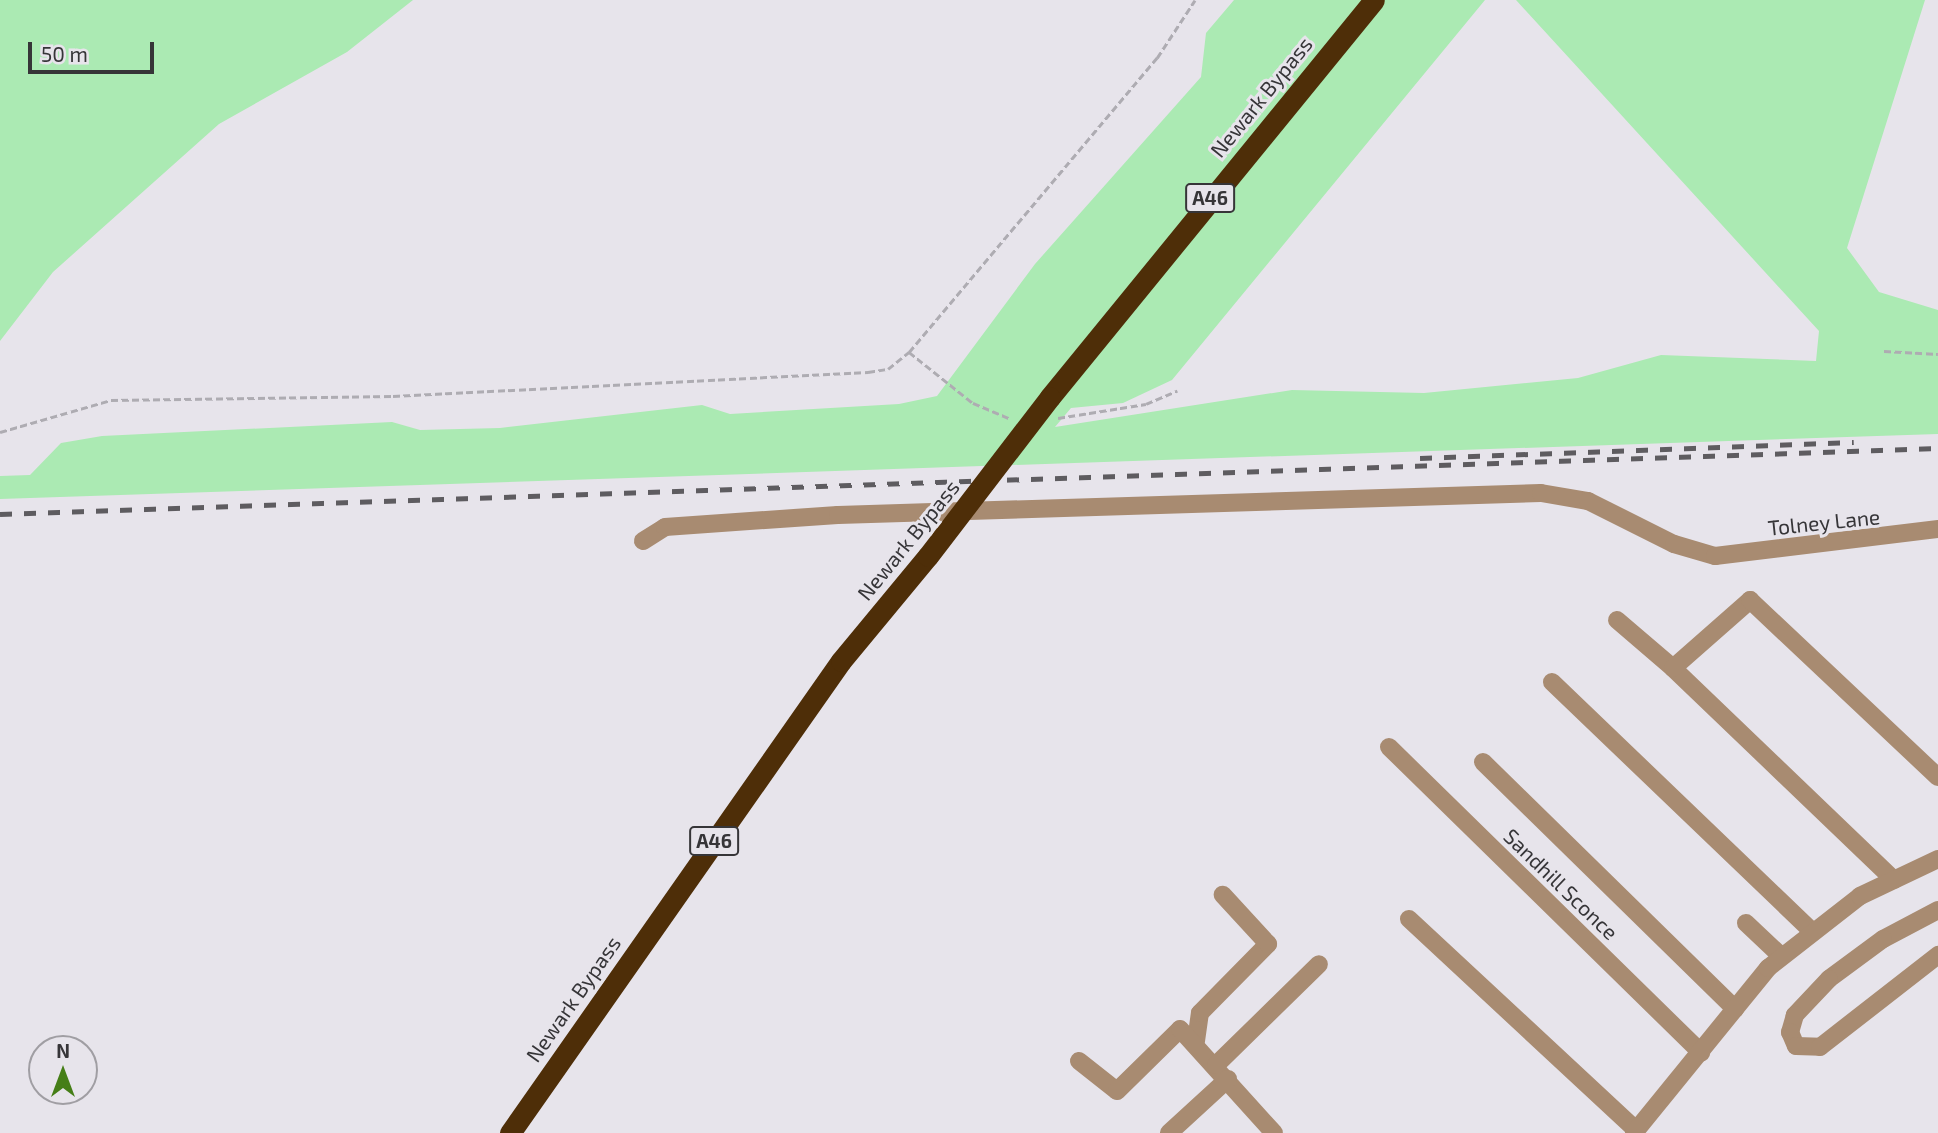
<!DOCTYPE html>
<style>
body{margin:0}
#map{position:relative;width:1938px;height:1133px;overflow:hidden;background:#e7e4eb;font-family:"Exo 2",sans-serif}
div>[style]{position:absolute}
.green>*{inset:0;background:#abeab3}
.path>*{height:2.5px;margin-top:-1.25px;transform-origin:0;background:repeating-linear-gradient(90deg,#aeacb2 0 7px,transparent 0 10.5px)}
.minor>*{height:18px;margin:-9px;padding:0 9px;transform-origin:9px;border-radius:9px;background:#a88b71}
.highway>*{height:21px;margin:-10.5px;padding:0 10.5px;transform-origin:10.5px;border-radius:10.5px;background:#4e2e08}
.rail>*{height:5px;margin-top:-2.5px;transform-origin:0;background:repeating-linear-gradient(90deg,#5e5c60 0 12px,transparent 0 24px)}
.highway-bridge>*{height:21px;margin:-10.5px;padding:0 10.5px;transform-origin:10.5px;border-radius:10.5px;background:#4e2e08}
span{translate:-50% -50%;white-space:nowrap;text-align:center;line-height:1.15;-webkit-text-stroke:6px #e7e4eb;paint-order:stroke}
.shield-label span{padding:2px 5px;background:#e7e4eb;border:2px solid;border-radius:5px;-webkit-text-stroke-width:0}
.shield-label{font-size:19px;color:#363538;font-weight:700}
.street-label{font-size:21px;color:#363538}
.north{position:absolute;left:28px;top:1035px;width:70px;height:70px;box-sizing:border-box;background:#e7e4eb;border:2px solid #a09ea3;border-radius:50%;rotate:0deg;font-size:19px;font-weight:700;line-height:28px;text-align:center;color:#363538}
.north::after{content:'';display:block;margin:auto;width:24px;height:32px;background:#457e17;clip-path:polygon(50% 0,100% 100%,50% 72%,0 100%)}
.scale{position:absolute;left:28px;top:42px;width:126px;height:32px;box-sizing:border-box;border:4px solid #363538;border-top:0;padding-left:9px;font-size:21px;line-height:24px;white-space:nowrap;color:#363538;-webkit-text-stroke:5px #e7e4eb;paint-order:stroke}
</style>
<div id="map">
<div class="green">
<div style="clip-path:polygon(0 0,413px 0,347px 52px,219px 124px,53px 272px,0 341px)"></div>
<div style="clip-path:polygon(1234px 0,1485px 0,1172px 380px,1123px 403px,1071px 408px,1055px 427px,1292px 390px,1424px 393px,1578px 378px,1661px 355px,1816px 361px,1819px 331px,1516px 0,1925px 0,1847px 248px,1879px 292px,1938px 310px,1938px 434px,0 499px,0 476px,30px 475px,61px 443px,102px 436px,392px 422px,420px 430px,500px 428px,702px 405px,730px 414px,899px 404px,937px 396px,1035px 264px,1201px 77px,1206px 33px)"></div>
</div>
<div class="path">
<div style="left:1884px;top:351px;width:54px;rotate:3.2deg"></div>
<div style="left:909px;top:352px;width:385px;rotate:-49.9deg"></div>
<div style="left:1157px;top:58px;width:69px;rotate:-56.8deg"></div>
<div style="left:1058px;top:418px;width:89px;rotate:-9deg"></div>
<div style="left:1146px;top:404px;width:34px;rotate:-23deg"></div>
<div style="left:0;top:432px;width:116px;rotate:-16.1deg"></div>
<div style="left:111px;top:400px;width:282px;rotate:-0.8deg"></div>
<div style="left:393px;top:396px;width:476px;rotate:-2.9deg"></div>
<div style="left:868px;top:372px;width:20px;rotate:-9deg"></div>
<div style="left:888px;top:369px;width:27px;rotate:-39deg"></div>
<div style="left:909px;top:352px;width:82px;rotate:38.6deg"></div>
<div style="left:973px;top:403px;width:39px;rotate:23deg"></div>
</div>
<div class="minor">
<div style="left:643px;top:541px;width:26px;rotate:-32deg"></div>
<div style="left:665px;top:527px;width:173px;rotate:-4deg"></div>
<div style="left:838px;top:515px;width:703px;rotate:-1.79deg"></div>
<div style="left:1541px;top:493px;width:48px;rotate:9.7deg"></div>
<div style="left:1588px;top:501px;width:96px;rotate:26.6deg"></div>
<div style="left:1674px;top:544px;width:43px;rotate:16.3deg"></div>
<div style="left:1715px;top:556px;width:225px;rotate:-6.9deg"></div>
<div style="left:1617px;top:620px;width:74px;rotate:40.6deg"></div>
<div style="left:1552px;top:682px;width:359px;rotate:43.8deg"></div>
<div style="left:1389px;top:747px;width:437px;rotate:44.4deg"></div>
<div style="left:1483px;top:762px;width:353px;rotate:44.4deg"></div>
<div style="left:1894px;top:880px;width:306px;rotate:-136.2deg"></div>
<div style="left:1673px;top:668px;width:103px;rotate:-41.4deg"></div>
<div style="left:1750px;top:600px;width:258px;rotate:43.3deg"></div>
<div style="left:1938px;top:910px;width:62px;rotate:152.2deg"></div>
<div style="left:1883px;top:939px;width:67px;rotate:143.5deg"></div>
<div style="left:1829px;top:979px;width:50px;rotate:133.4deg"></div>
<div style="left:1795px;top:1015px;width:18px;rotate:106deg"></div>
<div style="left:1790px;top:1032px;width:15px;rotate:67deg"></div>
<div style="left:1796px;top:1046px;width:24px;rotate:2deg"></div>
<div style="left:1820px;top:1047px;width:150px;rotate:-37.9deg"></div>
<div style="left:1409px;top:919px;width:310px;rotate:42.9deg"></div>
<div style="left:1746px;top:923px;width:48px;rotate:43.3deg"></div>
<div style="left:1196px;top:1041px;width:28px;rotate:-82deg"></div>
<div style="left:1200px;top:1013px;width:97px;rotate:-45.4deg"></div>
<div style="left:1268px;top:944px;width:67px;rotate:-132.6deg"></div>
<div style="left:1079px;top:1061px;width:48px;rotate:38.3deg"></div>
<div style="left:1117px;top:1091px;width:88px;rotate:-44.5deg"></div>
<div style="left:1180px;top:1029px;width:140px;rotate:47.9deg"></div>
<div style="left:1216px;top:1065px;width:144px;rotate:-44.4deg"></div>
<div style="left:1169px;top:1133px;width:80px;rotate:-42.5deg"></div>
<div style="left:1634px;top:1133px;width:213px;rotate:-50.9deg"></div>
<div style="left:1768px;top:968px;width:117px;rotate:-38deg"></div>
<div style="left:1860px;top:896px;width:86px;rotate:-25.4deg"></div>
</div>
<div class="highway">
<div style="left:1050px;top:397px;width:512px;rotate:-50.78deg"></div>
<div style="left:510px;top:1133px;width:576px;rotate:-54.96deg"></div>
<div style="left:841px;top:661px;width:136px;rotate:-50.4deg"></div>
</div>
<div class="rail">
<div style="left:1420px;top:458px;width:434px;rotate:-2.1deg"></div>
<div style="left:0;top:514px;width:1939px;rotate:-1.95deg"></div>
</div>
<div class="highway-bridge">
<div style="left:928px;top:556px;width:200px;rotate:-52.5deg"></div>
</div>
<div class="shield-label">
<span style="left:1210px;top:198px">A46</span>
<span style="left:714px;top:841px">A46</span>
</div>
<div class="street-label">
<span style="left:1261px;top:97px;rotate:-51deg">Newark Bypass</span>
<span style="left:1824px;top:522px;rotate:-6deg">Tolney Lane</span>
<span style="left:908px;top:540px;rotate:-51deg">Newark Bypass</span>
<span style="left:1561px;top:884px;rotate:44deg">Sandhill Sconce</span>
<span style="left:573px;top:999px;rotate:-55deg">Newark Bypass</span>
</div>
<div class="north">N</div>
<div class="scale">50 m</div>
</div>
